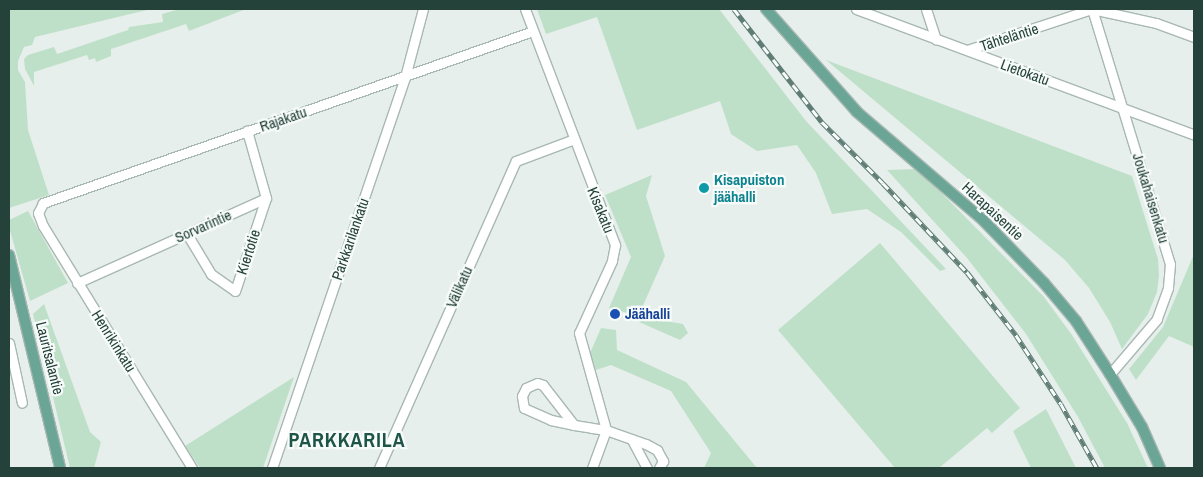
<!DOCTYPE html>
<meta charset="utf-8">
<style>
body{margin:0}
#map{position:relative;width:1203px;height:477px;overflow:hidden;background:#e6efeb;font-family:"Archivo Narrow",sans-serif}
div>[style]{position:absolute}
.green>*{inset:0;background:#bfe0c8}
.roads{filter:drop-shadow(1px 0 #a8b8b2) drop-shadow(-1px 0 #a8b8b2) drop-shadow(0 1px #a8b8b2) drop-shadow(0 -1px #a8b8b2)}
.minor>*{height:9px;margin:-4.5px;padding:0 4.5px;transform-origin:4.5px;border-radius:4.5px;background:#fff}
.major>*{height:10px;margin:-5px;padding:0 5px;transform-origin:5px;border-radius:5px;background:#6aa596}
.rail>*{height:4.5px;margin-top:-2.25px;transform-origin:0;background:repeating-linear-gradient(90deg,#f7fbf9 0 8px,#5f7d75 0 16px);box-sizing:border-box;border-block:1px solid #5f7d75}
.dots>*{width:14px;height:14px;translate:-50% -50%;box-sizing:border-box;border:2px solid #f7fbf9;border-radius:50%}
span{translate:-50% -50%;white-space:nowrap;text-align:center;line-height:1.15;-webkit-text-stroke:4.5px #f7fbf9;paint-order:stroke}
.street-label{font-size:15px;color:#24423a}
.culture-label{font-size:15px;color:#0d838f;font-weight:700}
.left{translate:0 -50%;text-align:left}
.transit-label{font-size:15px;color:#164399;font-weight:700}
.district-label{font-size:20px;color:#1f5548;font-weight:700;letter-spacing:1px}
.frame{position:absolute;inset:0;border:10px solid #24423a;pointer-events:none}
</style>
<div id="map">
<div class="green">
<div style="clip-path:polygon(9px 9px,151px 9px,35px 37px,32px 45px,24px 47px,18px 61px,18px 70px,25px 82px,28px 130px,49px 195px,9px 208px)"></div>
<div style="clip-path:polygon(180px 9px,246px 9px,189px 31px,186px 24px,111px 49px,111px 56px,96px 62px,95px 58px,89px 60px,87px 55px,34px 72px,34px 86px,25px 69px,24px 59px,28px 55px,54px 47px,57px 54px,128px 30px,129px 27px,163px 22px,162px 14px)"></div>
<div style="clip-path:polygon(537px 9px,719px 9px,806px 121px,946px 269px,940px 271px,901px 232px,867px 209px,832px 214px,816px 173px,797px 145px,757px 151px,731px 134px,720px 101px,637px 130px,597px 17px,546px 34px)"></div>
<div style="clip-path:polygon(826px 60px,1132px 176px,1158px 259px,1159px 275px,1157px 292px,1148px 314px,1122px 349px,1110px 322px,1089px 288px,1065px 260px)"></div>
<div style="clip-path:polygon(918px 169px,1044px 297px,1072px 335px,1127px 423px,1148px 468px,1105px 468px,1078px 417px,1026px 334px,967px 258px,887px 170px)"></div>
<div style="clip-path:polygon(652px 175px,646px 196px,665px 256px,641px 310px,628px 313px,609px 308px,631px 257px,605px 195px)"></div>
<div style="clip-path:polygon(28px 211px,68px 283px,30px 301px,9px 227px,9px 220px)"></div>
<div style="clip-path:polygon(880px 243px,1020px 408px,992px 433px,987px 428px,939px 468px,895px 468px,778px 330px)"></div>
<div style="clip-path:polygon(1194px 254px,1194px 347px,1169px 336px,1136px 380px,1129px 369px,1163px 327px)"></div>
<div style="clip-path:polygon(44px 304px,90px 432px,101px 442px,94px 468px,70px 468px,33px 314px)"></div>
<div style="clip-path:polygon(648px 318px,683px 324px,688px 333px,680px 340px,639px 322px)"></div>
<div style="clip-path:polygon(601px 328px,616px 330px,617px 350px,686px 382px,757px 468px,704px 468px,711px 453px,671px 391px,611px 365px,596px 370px,590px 353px)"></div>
<div style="clip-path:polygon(294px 377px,263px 468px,200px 468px,185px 446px)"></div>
<div style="clip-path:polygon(1046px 409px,1076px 468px,1031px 468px,1013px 431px)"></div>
</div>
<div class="roads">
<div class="minor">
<div style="left:525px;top:9px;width:253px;rotate:69.1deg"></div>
<div style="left:615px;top:245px;width:16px;rotate:101deg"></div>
<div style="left:612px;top:261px;width:79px;rotate:114.6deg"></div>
<div style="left:579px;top:333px;width:101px;rotate:74.4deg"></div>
<div style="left:606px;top:430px;width:40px;rotate:110.2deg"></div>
<div style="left:856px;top:9px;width:361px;rotate:20.4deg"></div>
<div style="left:926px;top:9px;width:32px;rotate:72deg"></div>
<div style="left:1092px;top:9px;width:267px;rotate:73deg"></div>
<div style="left:1170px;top:264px;width:24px;rotate:95deg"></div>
<div style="left:1168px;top:288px;width:33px;rotate:110deg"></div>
<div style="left:1157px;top:319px;width:72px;rotate:130.5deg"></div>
<div style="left:967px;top:50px;width:132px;rotate:-18.2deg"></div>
<div style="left:1092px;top:9px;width:66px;rotate:12.3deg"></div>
<div style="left:1156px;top:23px;width:40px;rotate:20.2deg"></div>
<div style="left:187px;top:234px;width:47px;rotate:59deg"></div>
<div style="left:211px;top:274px;width:29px;rotate:35deg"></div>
<div style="left:235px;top:291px;width:98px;rotate:-71.6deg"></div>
<div style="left:77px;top:283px;width:207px;rotate:-24.2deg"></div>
<div style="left:266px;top:198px;width:70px;rotate:-105.8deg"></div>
<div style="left:9px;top:343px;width:61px;rotate:77.8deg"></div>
<div style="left:574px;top:425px;width:51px;rotate:-127.8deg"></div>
<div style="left:543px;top:385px;width:6px;rotate:-162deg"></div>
<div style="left:537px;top:383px;width:12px;rotate:156deg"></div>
<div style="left:526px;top:388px;width:9px;rotate:117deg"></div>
<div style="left:522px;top:396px;width:12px;rotate:81deg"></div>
<div style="left:524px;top:408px;width:30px;rotate:24deg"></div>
<div style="left:551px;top:420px;width:24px;rotate:12deg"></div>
<div style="left:574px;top:425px;width:18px;rotate:9deg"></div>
<div style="left:592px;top:428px;width:14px;rotate:8deg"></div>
<div style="left:606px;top:430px;width:42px;rotate:19.3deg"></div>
<div style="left:646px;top:444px;width:13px;rotate:29deg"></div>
<div style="left:657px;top:450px;width:13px;rotate:61deg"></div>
<div style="left:663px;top:461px;width:8px;rotate:120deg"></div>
<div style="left:632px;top:440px;width:32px;rotate:62deg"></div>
<div style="left:192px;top:468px;width:284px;rotate:-121.6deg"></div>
<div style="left:43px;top:226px;width:14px;rotate:-111deg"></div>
<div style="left:38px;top:213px;width:11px;rotate:-63deg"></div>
<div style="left:43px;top:203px;width:519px;rotate:-19.34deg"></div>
<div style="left:272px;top:468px;width:413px;rotate:-71.2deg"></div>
<div style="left:405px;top:77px;width:70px;rotate:-75.2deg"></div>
<div style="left:379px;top:468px;width:336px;rotate:-66deg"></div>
<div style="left:516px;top:161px;width:60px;rotate:-20.6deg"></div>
</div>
<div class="major">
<div style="left:766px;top:9px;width:137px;rotate:48.5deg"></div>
<div style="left:857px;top:112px;width:166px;rotate:40.6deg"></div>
<div style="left:983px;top:220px;width:88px;rotate:45.9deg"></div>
<div style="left:1044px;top:283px;width:50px;rotate:49.9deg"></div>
<div style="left:1076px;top:321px;width:63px;rotate:57.3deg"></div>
<div style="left:1110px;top:374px;width:62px;rotate:58.9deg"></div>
<div style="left:1142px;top:427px;width:45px;rotate:66.3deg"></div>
<div style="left:9px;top:255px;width:219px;rotate:76.5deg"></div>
</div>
</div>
<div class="rail">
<div style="left:734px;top:9px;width:143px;rotate:52.1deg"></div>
<div style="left:822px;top:122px;width:86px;rotate:45deg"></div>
<div style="left:883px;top:183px;width:122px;rotate:46.7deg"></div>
<div style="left:967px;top:272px;width:80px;rotate:52.1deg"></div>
<div style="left:1016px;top:335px;width:82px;rotate:56.9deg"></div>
<div style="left:1061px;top:404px;width:73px;rotate:60.6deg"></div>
</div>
<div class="dots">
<div style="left:704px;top:188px;background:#0f9aa8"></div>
<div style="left:615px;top:314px;background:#1a4fb4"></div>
</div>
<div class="street-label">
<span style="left:1009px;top:37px;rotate:-18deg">Tähteläntie</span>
<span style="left:1025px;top:72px;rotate:20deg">Lietokatu</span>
<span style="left:283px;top:119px;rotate:-19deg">Rajakatu</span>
<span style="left:1151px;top:198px;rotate:73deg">Joukahaisenkatu</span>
<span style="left:601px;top:210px;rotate:68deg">Kisakatu</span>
<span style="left:993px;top:211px;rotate:43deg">Harapaisentie</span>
<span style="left:203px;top:226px;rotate:-24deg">Sorvarintie</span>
<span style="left:350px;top:239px;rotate:-71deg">Parkkarilankatu</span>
<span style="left:248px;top:252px;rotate:-72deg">Kiertotie</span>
<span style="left:459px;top:287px;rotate:-66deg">Välikatu</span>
<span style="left:114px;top:341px;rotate:58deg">Henrikinkatu</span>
<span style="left:50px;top:358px;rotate:76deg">Lauritsalantie</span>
</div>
<div class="culture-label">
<span class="left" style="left:714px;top:188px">Kisapuiston<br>jäähalli</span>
</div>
<div class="transit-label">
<span class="left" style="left:625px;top:314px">Jäähalli</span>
</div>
<div class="district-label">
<span style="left:347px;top:439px">PARKKARILA</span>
</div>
<div class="frame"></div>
</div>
